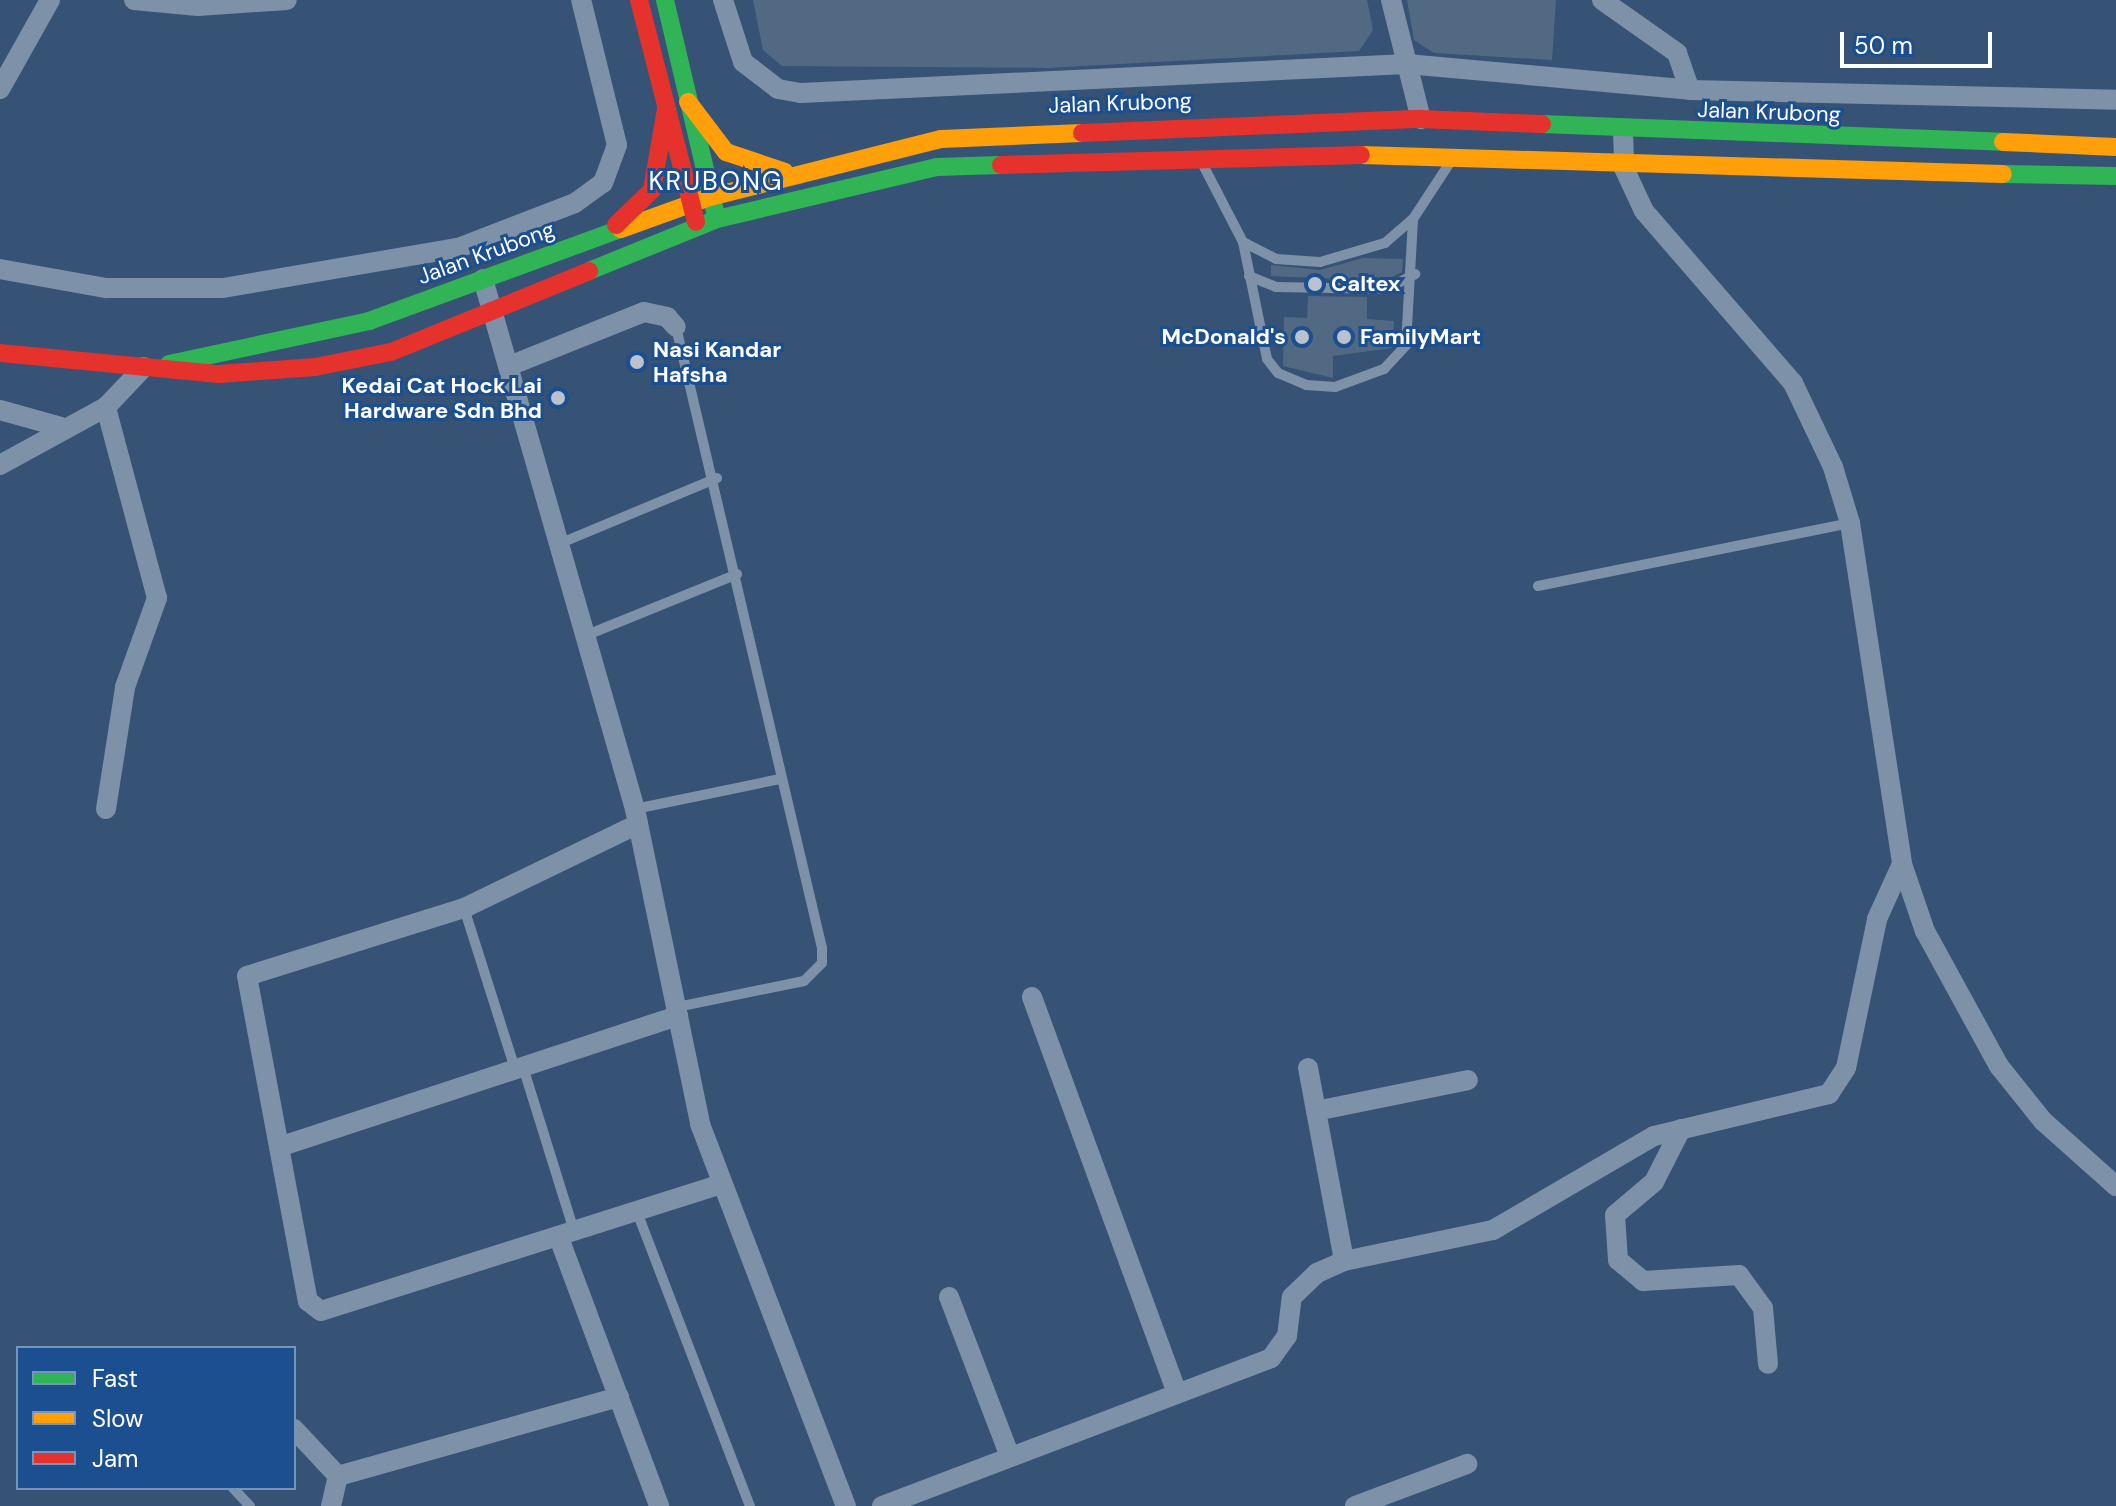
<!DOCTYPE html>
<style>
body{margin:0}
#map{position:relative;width:2116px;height:1506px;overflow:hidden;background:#365274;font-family:"DM Sans",sans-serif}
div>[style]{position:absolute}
.building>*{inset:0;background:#526984}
.lane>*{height:10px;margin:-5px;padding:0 5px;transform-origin:5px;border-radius:5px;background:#7d92a8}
.street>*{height:20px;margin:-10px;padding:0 10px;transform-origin:10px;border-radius:10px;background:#7d92a8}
.fast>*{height:18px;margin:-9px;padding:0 9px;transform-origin:9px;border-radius:9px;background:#30b455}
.slow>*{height:18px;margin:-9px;padding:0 9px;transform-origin:9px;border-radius:9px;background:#ff9f0a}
.jam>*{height:18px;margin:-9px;padding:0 9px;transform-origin:9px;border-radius:9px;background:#e5322d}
.dots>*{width:22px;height:22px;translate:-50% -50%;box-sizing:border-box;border:4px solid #1b4f8f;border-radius:50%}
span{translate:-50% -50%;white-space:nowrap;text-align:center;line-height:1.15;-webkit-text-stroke:6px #1b4f8f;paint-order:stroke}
.street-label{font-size:22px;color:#fff}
.poi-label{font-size:22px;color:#fff;font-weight:700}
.left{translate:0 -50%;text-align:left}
.right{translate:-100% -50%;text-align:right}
.quarter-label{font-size:26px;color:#fff;letter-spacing:2px}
.legend{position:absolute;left:16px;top:1346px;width:280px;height:144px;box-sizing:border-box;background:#1b4f8f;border:2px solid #7695bc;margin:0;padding:10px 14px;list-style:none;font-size:24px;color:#fff}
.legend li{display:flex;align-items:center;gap:16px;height:40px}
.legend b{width:40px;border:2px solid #7695bc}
.scale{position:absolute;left:1840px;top:32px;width:152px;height:36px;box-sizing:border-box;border:4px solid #fff;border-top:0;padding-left:10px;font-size:24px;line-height:28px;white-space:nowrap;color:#fff;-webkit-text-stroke:6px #1b4f8f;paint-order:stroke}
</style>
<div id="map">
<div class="building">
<div style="clip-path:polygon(753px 0,1367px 0,1373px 30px,1359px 51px,1048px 68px,782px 66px,763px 50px)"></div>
<div style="clip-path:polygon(1407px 0,1556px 0,1552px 60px,1434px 53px,1414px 40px)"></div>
<div style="clip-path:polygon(1363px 258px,1403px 259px,1402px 272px,1384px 281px,1271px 276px,1271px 265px,1320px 270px)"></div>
<div style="clip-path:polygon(1308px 296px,1367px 297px,1367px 319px,1394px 321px,1392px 348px,1333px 356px,1333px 378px,1283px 366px,1284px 317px,1307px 318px)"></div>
</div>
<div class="lane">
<div style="left:1202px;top:163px;width:89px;rotate:62.6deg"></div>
<div style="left:1243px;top:242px;width:37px;rotate:27deg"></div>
<div style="left:1276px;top:259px;width:44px;rotate:3.9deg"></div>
<div style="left:1320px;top:262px;width:68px;rotate:-16.3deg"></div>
<div style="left:1385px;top:243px;width:37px;rotate:-41deg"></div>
<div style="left:1413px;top:219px;width:69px;rotate:-56.8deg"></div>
<div style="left:1243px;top:242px;width:119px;rotate:78.4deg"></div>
<div style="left:1267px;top:359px;width:18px;rotate:52deg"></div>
<div style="left:1278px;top:373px;width:30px;rotate:23deg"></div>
<div style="left:1306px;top:385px;width:29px;rotate:4deg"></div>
<div style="left:1335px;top:387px;width:52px;rotate:-20.2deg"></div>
<div style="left:1384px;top:369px;width:33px;rotate:-47deg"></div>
<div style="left:1406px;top:345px;width:126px;rotate:-86.8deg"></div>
<div style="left:1249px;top:276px;width:29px;rotate:22deg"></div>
<div style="left:1276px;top:287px;width:110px;rotate:1deg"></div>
<div style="left:1386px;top:289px;width:33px;rotate:-27deg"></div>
<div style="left:676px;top:327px;width:638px;rotate:76.77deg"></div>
<div style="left:822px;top:948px;width:15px;rotate:90deg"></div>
<div style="left:822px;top:963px;width:25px;rotate:135deg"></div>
<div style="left:804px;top:981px;width:130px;rotate:168.4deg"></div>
<div style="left:561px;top:543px;width:169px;rotate:-22.6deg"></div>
<div style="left:1538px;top:586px;width:318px;rotate:-11.4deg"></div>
<div style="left:587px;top:635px;width:162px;rotate:-22.1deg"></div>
<div style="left:635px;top:809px;width:148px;rotate:-11.7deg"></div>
<div style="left:464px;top:908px;width:169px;rotate:72.4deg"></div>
<div style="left:523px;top:1067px;width:172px;rotate:72.7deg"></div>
<div style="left:637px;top:1212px;width:315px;rotate:69deg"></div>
<div style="left:233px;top:1488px;width:25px;rotate:47deg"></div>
</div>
<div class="street">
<div style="left:134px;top:0;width:64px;rotate:5.4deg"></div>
<div style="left:198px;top:6px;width:89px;rotate:-3.9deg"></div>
<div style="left:723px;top:0;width:65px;rotate:72.1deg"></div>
<div style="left:743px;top:62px;width:44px;rotate:37.6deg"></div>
<div style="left:778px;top:89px;width:23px;rotate:10deg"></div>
<div style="left:801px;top:93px;width:607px;rotate:-2.74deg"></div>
<div style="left:1407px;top:64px;width:284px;rotate:5.2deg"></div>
<div style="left:1690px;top:90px;width:426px;rotate:1.3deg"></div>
<div style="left:1391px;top:0;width:123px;rotate:75.9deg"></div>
<div style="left:1602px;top:0;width:92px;rotate:35.2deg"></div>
<div style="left:1677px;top:53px;width:39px;rotate:71deg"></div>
<div style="left:0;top:89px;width:102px;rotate:-60.7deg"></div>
<div style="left:1623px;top:132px;width:36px;rotate:88deg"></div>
<div style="left:1624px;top:168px;width:47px;rotate:65.1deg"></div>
<div style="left:1644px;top:211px;width:228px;rotate:49.1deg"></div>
<div style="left:1793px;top:383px;width:93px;rotate:64.5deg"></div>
<div style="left:1833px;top:467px;width:59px;rotate:73.1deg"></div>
<div style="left:1850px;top:523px;width:345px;rotate:81.3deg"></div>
<div style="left:1902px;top:864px;width:71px;rotate:71.1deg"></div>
<div style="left:1925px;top:931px;width:154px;rotate:61.3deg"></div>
<div style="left:1999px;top:1066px;width:70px;rotate:51.3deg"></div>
<div style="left:2043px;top:1121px;width:98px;rotate:41.7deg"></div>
<div style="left:0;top:269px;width:108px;rotate:10.2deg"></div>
<div style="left:106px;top:288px;width:117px"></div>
<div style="left:223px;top:288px;width:238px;rotate:-9.7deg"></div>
<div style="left:458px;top:248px;width:125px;rotate:-21deg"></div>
<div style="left:575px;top:203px;width:34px;rotate:-36deg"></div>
<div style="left:603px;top:183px;width:40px;rotate:-69.8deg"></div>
<div style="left:617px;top:145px;width:149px;rotate:-103.9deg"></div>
<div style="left:483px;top:279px;width:551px;rotate:74deg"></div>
<div style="left:635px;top:809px;width:322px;rotate:78.3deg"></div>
<div style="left:700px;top:1124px;width:409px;rotate:69.1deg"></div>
<div style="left:509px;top:366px;width:145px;rotate:-21.8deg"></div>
<div style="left:644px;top:312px;width:24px;rotate:12deg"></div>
<div style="left:667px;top:317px;width:13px;rotate:48deg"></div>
<div style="left:0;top:410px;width:63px;rotate:15.6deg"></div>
<div style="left:0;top:465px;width:121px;rotate:-28.7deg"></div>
<div style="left:106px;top:407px;width:55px;rotate:-46.5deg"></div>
<div style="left:106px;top:809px;width:123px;rotate:-81.1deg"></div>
<div style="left:125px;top:687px;width:95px;rotate:-70.2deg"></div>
<div style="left:157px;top:598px;width:198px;rotate:-105deg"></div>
<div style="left:638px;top:824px;width:193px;rotate:154.2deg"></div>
<div style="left:464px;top:908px;width:227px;rotate:162.6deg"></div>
<div style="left:247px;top:976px;width:331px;rotate:79.4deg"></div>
<div style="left:308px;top:1301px;width:16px;rotate:38deg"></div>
<div style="left:321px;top:1311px;width:421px;rotate:-17.6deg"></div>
<div style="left:1032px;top:997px;width:422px;rotate:69.9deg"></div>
<div style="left:1308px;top:1068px;width:196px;rotate:79.4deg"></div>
<div style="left:1344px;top:1261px;width:152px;rotate:-11.8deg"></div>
<div style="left:1493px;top:1230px;width:186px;rotate:-30.3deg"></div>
<div style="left:1654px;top:1136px;width:180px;rotate:-13.5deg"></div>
<div style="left:1829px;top:1094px;width:31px;rotate:-57deg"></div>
<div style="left:1846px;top:1068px;width:152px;rotate:-78.2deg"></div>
<div style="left:1877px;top:919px;width:60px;rotate:-65.6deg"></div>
<div style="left:1316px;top:1111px;width:155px;rotate:-11.5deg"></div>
<div style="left:1681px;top:1129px;width:59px;rotate:117deg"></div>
<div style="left:1654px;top:1182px;width:51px;rotate:139.8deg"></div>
<div style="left:1615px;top:1215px;width:45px;rotate:86.2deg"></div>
<div style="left:1618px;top:1260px;width:33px;rotate:40deg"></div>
<div style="left:1643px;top:1281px;width:96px;rotate:-3.6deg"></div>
<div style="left:1739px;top:1275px;width:41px;rotate:54deg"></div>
<div style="left:1763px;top:1308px;width:56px;rotate:84.9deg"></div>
<div style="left:282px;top:1146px;width:417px;rotate:-18.2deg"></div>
<div style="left:559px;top:1238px;width:286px;rotate:69.5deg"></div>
<div style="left:949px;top:1297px;width:171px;rotate:69.1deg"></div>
<div style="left:294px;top:1429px;width:64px;rotate:46.9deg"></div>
<div style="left:338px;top:1476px;width:292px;rotate:-15.7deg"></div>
<div style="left:331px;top:1506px;width:31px;rotate:-77deg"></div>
<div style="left:882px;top:1506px;width:416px;rotate:-20.8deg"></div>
<div style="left:1271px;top:1358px;width:27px;rotate:-54deg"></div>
<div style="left:1287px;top:1336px;width:39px;rotate:-83deg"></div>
<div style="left:1292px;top:1297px;width:35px;rotate:-44deg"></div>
<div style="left:1317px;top:1273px;width:30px;rotate:-24deg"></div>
<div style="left:1355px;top:1506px;width:120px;rotate:-20.6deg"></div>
</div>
<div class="fast">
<div style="left:665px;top:0;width:221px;rotate:76.7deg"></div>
<div style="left:1542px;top:124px;width:461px;rotate:2.2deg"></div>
<div style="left:2003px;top:174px;width:113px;rotate:1deg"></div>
<div style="left:589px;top:271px;width:138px;rotate:-22.1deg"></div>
<div style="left:717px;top:219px;width:226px;rotate:-13.3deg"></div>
<div style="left:937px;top:167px;width:64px;rotate:-1.8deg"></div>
<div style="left:169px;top:364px;width:205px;rotate:-12.1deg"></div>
<div style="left:369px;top:321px;width:268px;rotate:-20.1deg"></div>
</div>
<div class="slow">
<div style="left:688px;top:102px;width:63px;rotate:52.8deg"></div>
<div style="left:726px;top:152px;width:62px;rotate:18.7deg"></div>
<div style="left:2003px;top:142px;width:113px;rotate:2.5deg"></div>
<div style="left:1361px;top:155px;width:642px;rotate:1.7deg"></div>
<div style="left:621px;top:229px;width:95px;rotate:-19.8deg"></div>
<div style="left:710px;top:197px;width:238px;rotate:-14.1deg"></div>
<div style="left:941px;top:139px;width:141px;rotate:-2.4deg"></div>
</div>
<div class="jam">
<div style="left:639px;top:0;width:229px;rotate:75.6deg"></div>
<div style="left:1082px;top:133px;width:339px;rotate:-2.4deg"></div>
<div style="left:1421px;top:119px;width:121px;rotate:2.4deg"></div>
<div style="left:1001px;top:165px;width:360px;rotate:-1.6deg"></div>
<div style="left:616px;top:225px;width:50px;rotate:-44.2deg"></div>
<div style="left:652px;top:190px;width:82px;rotate:-80.2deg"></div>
<div style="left:0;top:353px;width:220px;rotate:5.5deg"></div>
<div style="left:219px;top:374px;width:96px;rotate:-4.2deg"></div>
<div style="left:315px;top:367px;width:77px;rotate:-11.2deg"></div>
<div style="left:391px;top:352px;width:214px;rotate:-22.2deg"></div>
</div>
<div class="dots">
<div style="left:1315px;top:284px;background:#b9c2ce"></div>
<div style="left:1302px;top:337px;background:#b9c2ce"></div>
<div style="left:1344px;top:337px;background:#b9c2ce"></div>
<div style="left:637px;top:362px;background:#b9c2ce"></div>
<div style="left:558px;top:398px;background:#b9c2ce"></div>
</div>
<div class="street-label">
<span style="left:1120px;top:103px;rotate:-2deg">Jalan Krubong</span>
<span style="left:1769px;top:112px;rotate:2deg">Jalan Krubong</span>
<span style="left:486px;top:253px;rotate:-20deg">Jalan Krubong</span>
</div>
<div class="poi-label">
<span class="left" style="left:1331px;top:284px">Caltex</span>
<span class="right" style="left:1286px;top:337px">McDonald's</span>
<span class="left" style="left:1360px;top:337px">FamilyMart</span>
<span class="left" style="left:653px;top:362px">Nasi Kandar<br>Hafsha</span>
<span class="right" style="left:542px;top:398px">Kedai Cat Hock Lai<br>Hardware Sdn Bhd</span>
</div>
<div class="quarter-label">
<span style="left:716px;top:182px">KRUBONG</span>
</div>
<ul class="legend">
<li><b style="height:10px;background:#30b455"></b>Fast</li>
<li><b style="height:10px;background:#ff9f0a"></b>Slow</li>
<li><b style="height:10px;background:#e5322d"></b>Jam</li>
</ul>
<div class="scale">50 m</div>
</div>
